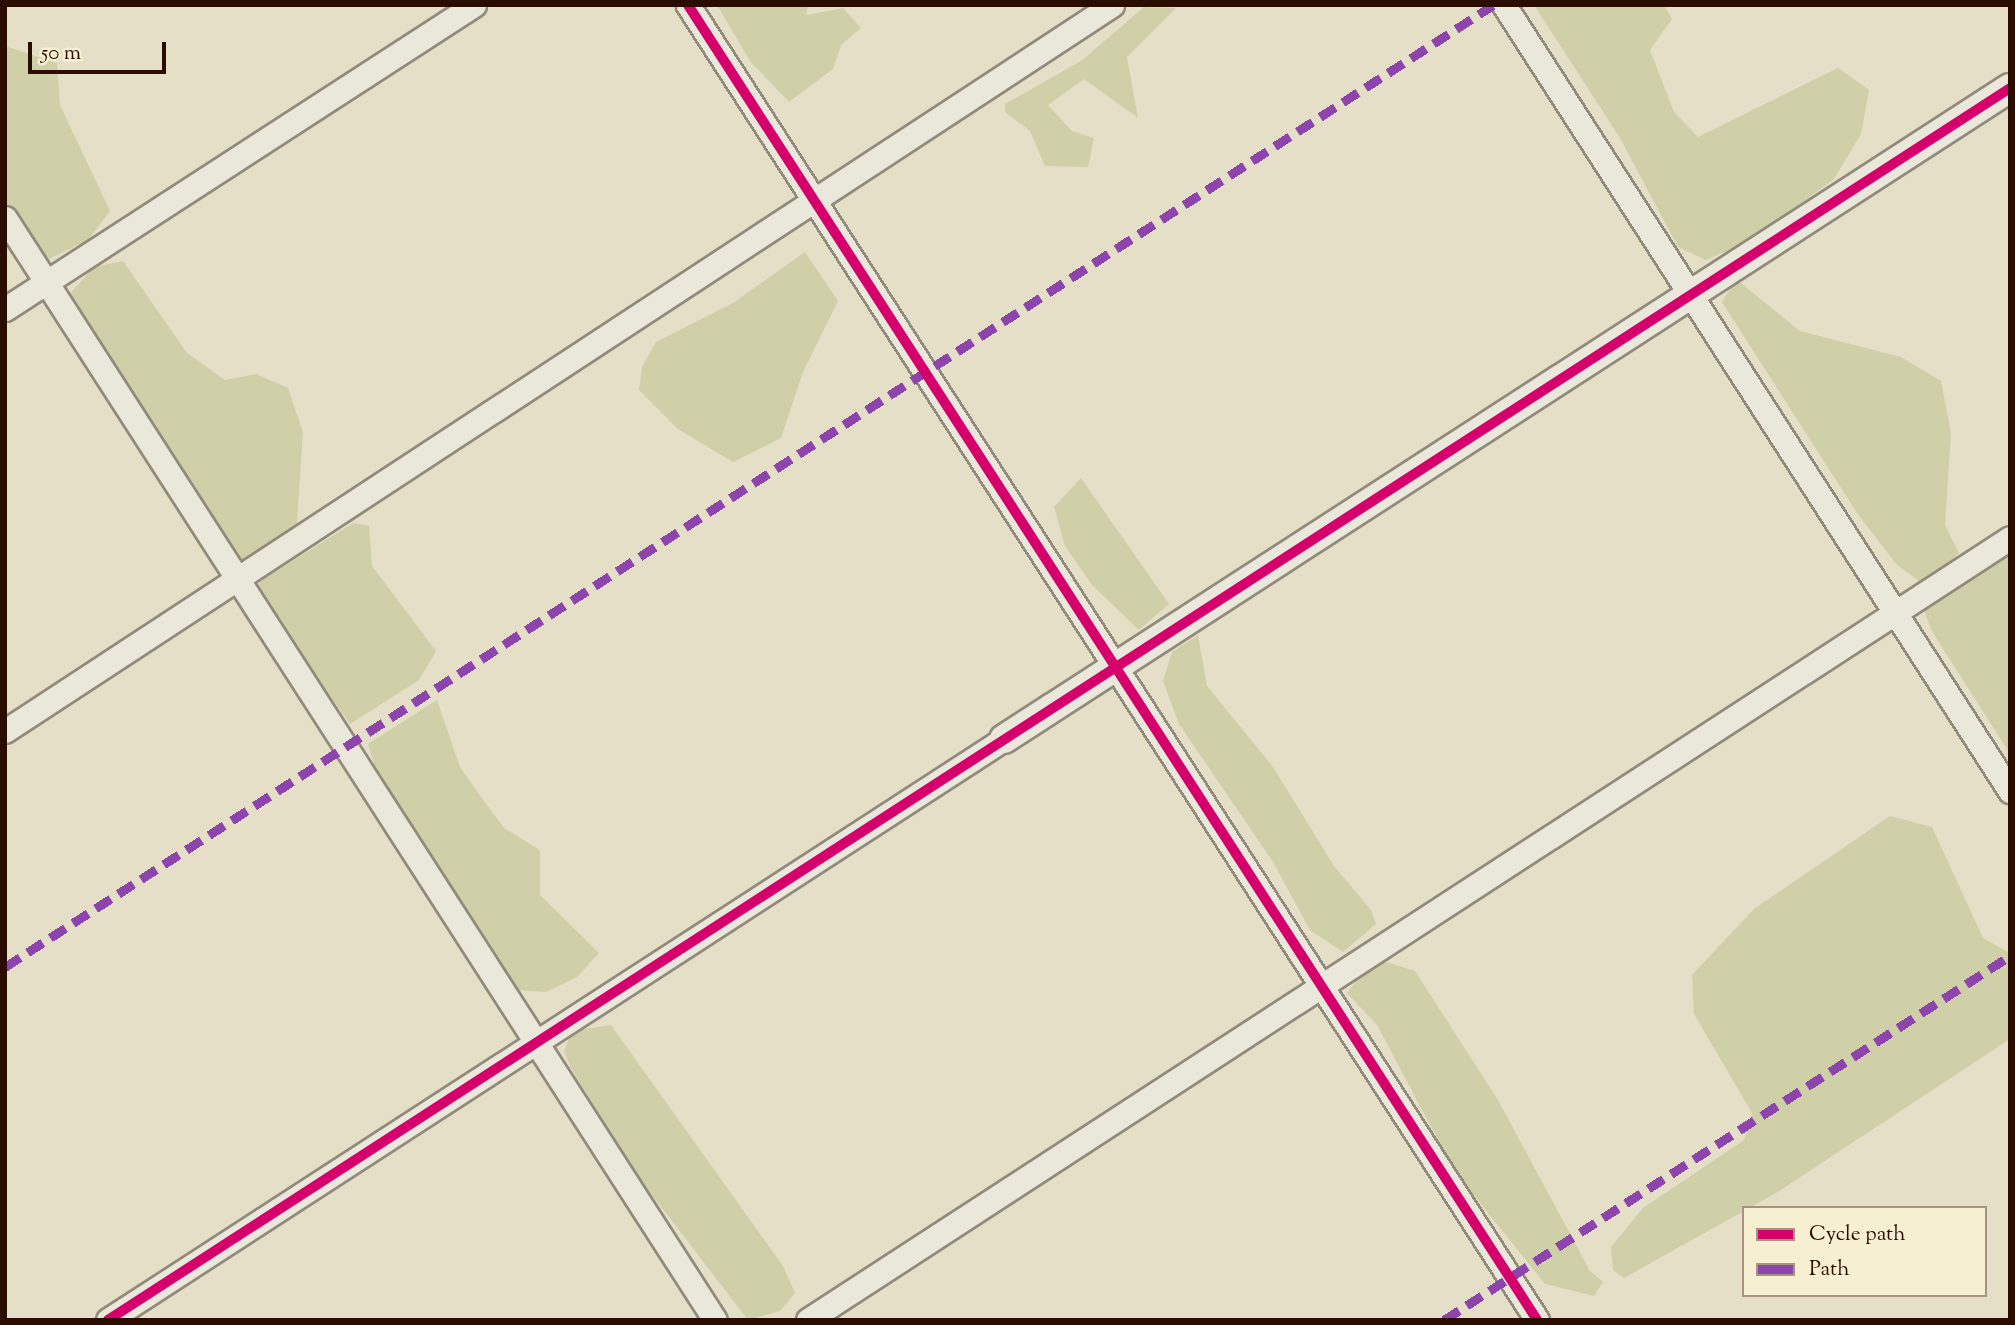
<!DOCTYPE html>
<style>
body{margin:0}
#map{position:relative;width:2015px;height:1325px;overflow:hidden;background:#e6dfc7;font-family:"Sorts Mill Goudy",serif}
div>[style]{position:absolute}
.green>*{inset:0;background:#cfd0a8}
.roads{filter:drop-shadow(2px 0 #928a7b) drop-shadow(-2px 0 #928a7b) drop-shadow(0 2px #928a7b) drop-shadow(0 -2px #928a7b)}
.minor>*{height:23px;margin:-11.5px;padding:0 11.5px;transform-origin:11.5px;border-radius:11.5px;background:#eae7db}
.tertiary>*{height:28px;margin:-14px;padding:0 14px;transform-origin:14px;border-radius:14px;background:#eae7db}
.quiet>*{height:9px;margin-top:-4.5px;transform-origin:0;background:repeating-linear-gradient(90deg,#8e44ad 0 18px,transparent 0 27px)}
.cycleway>*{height:10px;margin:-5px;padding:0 5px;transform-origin:5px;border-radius:5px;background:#d6006c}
span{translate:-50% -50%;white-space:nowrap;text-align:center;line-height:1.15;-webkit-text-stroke:5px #f7efd2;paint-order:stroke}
.frame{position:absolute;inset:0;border:7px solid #2b0c00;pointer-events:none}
.legend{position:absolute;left:1742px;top:1206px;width:245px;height:91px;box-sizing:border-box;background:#f7efd2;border:2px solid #a5947e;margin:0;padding:9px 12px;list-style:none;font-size:21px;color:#2b0c00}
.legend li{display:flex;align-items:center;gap:14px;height:35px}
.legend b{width:35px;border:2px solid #a5947e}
.scale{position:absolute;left:28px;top:42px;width:138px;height:32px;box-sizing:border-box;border:4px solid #2b0c00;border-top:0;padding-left:9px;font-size:21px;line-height:24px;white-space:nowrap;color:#2b0c00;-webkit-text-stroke:5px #f7efd2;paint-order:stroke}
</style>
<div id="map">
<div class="green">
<div style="clip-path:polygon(717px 5px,808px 5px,806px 15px,843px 8px,861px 28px,841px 45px,833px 69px,789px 102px,750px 61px)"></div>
<div style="clip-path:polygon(1534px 5px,1664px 5px,1672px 19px,1650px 50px,1674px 112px,1698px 137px,1838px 68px,1869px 90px,1861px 134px,1834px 179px,1750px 241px,1706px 260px,1678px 247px,1620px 138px)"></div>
<div style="clip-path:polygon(1144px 7px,1176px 8px,1127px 57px,1138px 118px,1084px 79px,1048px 105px,1072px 131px,1094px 138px,1088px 167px,1045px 166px,1030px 131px,1005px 112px,1005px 104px,1081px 61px)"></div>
<div style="clip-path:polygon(5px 46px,57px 63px,60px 105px,110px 211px,88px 240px,49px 259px,19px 234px,5px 210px)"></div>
<div style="clip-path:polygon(805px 252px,838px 301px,803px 372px,781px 438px,733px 462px,678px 429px,639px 390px,642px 367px,656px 342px,733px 303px)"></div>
<div style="clip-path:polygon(123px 261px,187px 353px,225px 380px,256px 374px,288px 388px,303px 432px,297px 523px,278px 545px,237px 567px,105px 350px,77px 320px,68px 296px,94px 267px)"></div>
<div style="clip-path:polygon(1736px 279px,1800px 331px,1901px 357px,1941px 381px,1951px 433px,1945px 525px,1959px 553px,1926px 586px,1897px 565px,1857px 513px,1736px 324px,1722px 302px)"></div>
<div style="clip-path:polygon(1081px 478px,1169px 604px,1139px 630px,1092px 585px,1065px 546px,1054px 507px)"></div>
<div style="clip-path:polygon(353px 523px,369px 526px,372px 566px,436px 651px,419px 680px,350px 724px,259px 596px,259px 582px)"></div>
<div style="clip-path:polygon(2010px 542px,2010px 754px,1931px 630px,1923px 607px)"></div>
<div style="clip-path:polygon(1198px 635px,1207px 686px,1273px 767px,1334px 866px,1371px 910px,1376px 924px,1343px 952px,1310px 930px,1273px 862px,1179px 724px,1163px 681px,1172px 652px)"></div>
<div style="clip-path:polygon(437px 700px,460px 767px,481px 797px,504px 828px,540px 850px,540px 895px,599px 953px,577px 977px,546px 992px,516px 990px,375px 766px,368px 744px)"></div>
<div style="clip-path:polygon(1890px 816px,1932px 827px,1983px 938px,2010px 953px,2010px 1039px,1776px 1193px,1624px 1278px,1613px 1270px,1611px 1247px,1643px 1208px,1744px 1140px,1752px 1113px,1694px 1014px,1692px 975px,1754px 909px)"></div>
<div style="clip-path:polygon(1374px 958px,1415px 971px,1498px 1100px,1590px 1271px,1603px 1282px,1594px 1296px,1545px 1284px,1455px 1172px,1377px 1025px,1347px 993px)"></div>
<div style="clip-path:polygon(611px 1025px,783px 1266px,795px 1293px,780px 1311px,748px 1320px,632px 1169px,571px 1068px,564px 1051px,572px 1031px)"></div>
</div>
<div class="roads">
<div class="minor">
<div style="left:688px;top:5px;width:1565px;rotate:57.15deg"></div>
<div style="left:1504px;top:5px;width:935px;rotate:57.23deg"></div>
<div style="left:5px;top:218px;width:1311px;rotate:57.21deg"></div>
<div style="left:5px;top:309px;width:559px;rotate:-32.95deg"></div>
<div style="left:5px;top:731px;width:1324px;rotate:-33.26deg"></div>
<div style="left:108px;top:1320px;width:1068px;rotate:-32.96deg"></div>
<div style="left:808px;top:1320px;width:1434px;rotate:-33.05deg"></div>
</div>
<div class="tertiary">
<div style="left:1004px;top:739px;width:1198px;rotate:-32.91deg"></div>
</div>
</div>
<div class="quiet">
<div style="left:5px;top:967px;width:1772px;rotate:-32.88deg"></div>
<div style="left:1444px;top:1320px;width:673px;rotate:-32.75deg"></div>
</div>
<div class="cycleway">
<div style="left:688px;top:5px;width:1565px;rotate:57.15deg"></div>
<div style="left:108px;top:1320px;width:2266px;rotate:-32.93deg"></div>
</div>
<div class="frame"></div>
<ul class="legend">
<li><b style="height:9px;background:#d6006c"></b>Cycle path</li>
<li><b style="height:9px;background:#8e44ad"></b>Path</li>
</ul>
<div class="scale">50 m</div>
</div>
